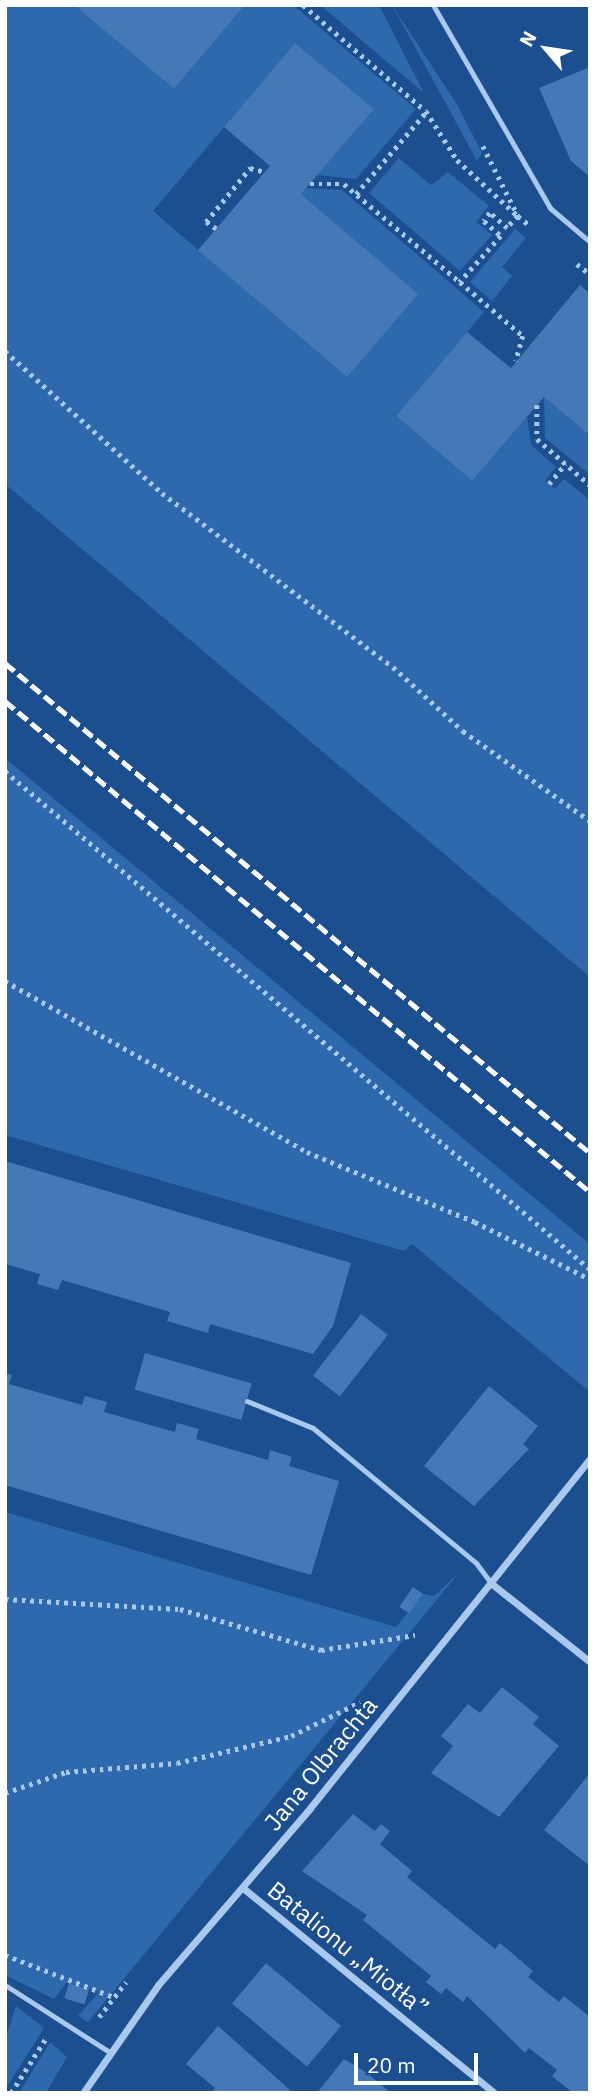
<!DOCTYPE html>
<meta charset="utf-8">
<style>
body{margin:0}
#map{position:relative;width:595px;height:2098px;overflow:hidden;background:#1b4f8f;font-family:"IBM Plex Sans",sans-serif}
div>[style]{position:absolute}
.green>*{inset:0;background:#2e69ad}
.building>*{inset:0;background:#4478b7;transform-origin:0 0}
.path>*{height:4.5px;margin-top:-2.25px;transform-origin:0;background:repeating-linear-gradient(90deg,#a9c9ee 0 3.5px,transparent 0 8.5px)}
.lane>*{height:5px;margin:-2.5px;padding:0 2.5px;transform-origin:2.5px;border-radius:2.5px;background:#a9c9ee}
.street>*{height:7px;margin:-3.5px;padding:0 3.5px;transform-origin:3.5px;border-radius:3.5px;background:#a9c9ee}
.rail>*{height:5px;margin-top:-2.5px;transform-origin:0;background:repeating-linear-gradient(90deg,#fff 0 12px,transparent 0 17px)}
span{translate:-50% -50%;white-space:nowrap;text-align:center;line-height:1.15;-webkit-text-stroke:5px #1b4f8f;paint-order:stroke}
.street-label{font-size:24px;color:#fff}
.frame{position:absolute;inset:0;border:7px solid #fff;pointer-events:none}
.north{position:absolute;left:511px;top:14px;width:70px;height:70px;-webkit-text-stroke:5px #1b4f8f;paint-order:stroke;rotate:299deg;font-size:19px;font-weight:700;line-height:28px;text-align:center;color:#fff}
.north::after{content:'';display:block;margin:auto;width:24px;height:32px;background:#fff;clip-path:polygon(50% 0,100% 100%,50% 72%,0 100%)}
.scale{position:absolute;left:354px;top:2053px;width:124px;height:32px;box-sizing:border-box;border:4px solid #fff;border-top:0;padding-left:9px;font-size:21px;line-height:24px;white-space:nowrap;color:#fff;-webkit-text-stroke:5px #1b4f8f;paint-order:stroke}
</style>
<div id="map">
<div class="green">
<div style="clip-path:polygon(5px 5px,74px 5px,174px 89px,245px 5px,293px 5px,416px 109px,356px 179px,317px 175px,373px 109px,295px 43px,153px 211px,347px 377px,417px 294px,301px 194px,306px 188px,342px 190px,484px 312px,396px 416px,472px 481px,527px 417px,531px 445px,556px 467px,545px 481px,555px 489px,564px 479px,590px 500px,590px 977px,5px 484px)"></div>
<div style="clip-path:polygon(320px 5px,379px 5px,424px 93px)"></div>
<div style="clip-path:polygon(392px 5px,458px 106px,482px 153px,477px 161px)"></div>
<div style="clip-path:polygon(399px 158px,431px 185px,448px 172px,489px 206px,476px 222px,492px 235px,460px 271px,369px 193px)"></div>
<div style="clip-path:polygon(515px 229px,526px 238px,502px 267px,512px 276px,492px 301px,470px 282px)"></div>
<div style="clip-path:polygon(544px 397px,590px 436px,590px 475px,545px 438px)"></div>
<div style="clip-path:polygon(5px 758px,590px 1244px,590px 1392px,412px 1244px,404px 1251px,5px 1135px)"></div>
<div style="clip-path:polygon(5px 1512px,396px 1627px,423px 1594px,434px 1596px,458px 1574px,88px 2022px,78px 2016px,99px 1992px,67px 1982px,54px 1999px,5px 1975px)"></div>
<div style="clip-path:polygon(16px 2006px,44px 2028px,5px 2090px,5px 2040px)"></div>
<div style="clip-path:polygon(50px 2042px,67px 2057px,46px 2093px,19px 2093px)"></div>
</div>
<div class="building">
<div style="clip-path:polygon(74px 5px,245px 5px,174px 89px)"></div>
<div style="clip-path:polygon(295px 43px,374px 109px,301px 194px,418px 294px,347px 377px,198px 250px,270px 166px,224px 127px)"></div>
<div style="clip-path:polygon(590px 67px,590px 177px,571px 161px,539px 88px)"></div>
<div style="clip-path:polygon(580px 285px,590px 294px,590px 436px,544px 397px,472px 481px,396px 416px,467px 332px,511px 368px)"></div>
<div style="clip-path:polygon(5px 1161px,351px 1263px,333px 1326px,313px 1354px,210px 1324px,208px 1333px,167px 1321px,170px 1312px,62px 1280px,58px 1290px,37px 1284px,40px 1274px,5px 1264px)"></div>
<div style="left:361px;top:1314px;width:34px;height:78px;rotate:38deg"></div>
<div style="left:145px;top:1353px;width:111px;height:38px;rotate:16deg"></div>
<div style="clip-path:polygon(5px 1373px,12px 1375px,9px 1384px,82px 1405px,85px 1396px,107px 1402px,104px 1412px,175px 1432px,177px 1423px,199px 1429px,196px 1439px,268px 1460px,270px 1450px,292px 1457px,289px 1466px,339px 1481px,311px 1575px,5px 1485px)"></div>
<div style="clip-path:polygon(489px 1386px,538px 1426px,523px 1444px,529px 1449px,474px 1506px,424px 1466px)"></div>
<div style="left:413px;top:1587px;width:12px;height:24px;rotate:35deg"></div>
<div style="clip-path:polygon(502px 1687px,539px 1717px,533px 1724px,559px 1746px,499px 1817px,431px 1773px,453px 1746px,441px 1736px,468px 1704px,480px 1713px)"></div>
<div style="clip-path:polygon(590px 1773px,590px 1866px,544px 1830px)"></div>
<div style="clip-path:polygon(353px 1814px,375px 1831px,381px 1824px,390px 1831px,380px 1844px,412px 1871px,407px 1877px,495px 1949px,500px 1943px,533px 1971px,528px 1977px,559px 2002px,564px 1996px,590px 2017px,590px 2093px,573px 2093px,552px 2076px,557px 2070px,529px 2048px,525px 2053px,467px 1996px,463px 2002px,446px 1988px,441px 1994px,426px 1982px,431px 1976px,363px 1920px,367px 1915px,302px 1871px)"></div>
<div style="left:266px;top:1963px;width:98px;height:53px;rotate:40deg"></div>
<div style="left:69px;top:1983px;width:21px;height:16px;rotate:17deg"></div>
<div style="clip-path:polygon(218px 2026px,290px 2090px,288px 2093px,211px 2093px,215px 2088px,186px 2064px)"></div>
<div style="clip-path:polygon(344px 2059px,367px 2073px,391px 2093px,317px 2093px)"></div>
</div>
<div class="path">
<div style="left:303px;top:5px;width:162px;rotate:40.8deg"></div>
<div style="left:426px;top:111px;width:58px;rotate:57.7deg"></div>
<div style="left:457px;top:160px;width:83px;rotate:42.6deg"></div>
<div style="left:518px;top:216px;width:16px;rotate:133deg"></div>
<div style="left:507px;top:228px;width:23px;rotate:-139deg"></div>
<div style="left:490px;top:213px;width:10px;rotate:127deg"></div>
<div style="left:484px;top:221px;width:23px;rotate:41deg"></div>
<div style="left:501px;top:236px;width:62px;rotate:131.7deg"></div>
<div style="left:483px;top:146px;width:78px;rotate:63.4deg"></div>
<div style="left:518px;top:216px;width:14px;rotate:39deg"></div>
<div style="left:310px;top:184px;width:34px"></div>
<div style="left:344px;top:184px;width:152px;rotate:40.2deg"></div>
<div style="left:460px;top:282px;width:83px;rotate:40.6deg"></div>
<div style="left:523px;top:336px;width:26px;rotate:106deg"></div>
<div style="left:356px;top:194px;width:108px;rotate:-49.5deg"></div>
<div style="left:216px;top:229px;width:12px;rotate:-145deg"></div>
<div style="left:206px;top:222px;width:70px;rotate:-50.8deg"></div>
<div style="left:250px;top:168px;width:16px;rotate:14deg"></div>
<div style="left:577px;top:264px;width:16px;rotate:38deg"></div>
<div style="left:5px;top:351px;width:212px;rotate:42.1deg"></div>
<div style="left:162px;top:493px;width:289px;rotate:37deg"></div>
<div style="left:393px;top:667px;width:95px;rotate:42.4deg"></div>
<div style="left:463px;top:731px;width:156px;rotate:35.3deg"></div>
<div style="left:537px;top:405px;width:34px;rotate:90deg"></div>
<div style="left:537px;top:439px;width:70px;rotate:41deg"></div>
<div style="left:549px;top:484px;width:26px;rotate:-51deg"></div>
<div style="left:5px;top:771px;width:768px;rotate:40.41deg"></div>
<div style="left:5px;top:981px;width:347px;rotate:29.5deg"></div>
<div style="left:307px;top:1152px;width:182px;rotate:22.6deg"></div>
<div style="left:475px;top:1222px;width:128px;rotate:26.4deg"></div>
<div style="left:5px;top:1599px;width:175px;rotate:3.3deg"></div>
<div style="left:180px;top:1609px;width:147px;rotate:16.2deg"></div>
<div style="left:321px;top:1650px;width:95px;rotate:-9.1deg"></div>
<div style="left:5px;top:1793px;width:65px;rotate:-19deg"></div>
<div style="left:66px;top:1772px;width:111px;rotate:-4.6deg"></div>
<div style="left:177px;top:1763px;width:117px;rotate:-13.3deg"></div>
<div style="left:291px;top:1736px;width:77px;rotate:-26.2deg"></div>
<div style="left:5px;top:1955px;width:117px;rotate:21.1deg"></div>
<div style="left:99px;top:2017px;width:44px;rotate:-52.4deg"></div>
<div style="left:11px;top:2093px;width:65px;rotate:-57.5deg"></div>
</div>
<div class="lane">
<div style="left:433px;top:5px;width:234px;rotate:60deg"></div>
<div style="left:550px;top:208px;width:52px;rotate:40.4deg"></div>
<div style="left:247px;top:1401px;width:71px;rotate:22.2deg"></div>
<div style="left:313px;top:1428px;width:212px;rotate:39.6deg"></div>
<div style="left:476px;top:1563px;width:25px;rotate:53deg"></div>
<div style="left:5px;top:1985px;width:122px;rotate:32.7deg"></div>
</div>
<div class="street">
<div style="left:492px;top:1584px;width:125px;rotate:38.5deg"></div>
<div style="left:243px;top:1888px;width:324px;rotate:39.2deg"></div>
<div style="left:83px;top:2093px;width:131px;rotate:-55.2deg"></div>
<div style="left:158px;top:1985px;width:233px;rotate:-49.3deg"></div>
<div style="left:310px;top:1808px;width:448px;rotate:-51.3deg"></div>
</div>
<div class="rail">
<div style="left:5px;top:663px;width:763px;rotate:39.95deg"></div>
<div style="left:5px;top:701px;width:764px;rotate:40.01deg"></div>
</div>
<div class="street-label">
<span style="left:321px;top:1764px;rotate:-51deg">Jana Olbrachta</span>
<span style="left:348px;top:1949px;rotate:39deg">Batalionu „Miotła”</span>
</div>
<div class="frame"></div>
<div class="north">N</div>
<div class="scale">20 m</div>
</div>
